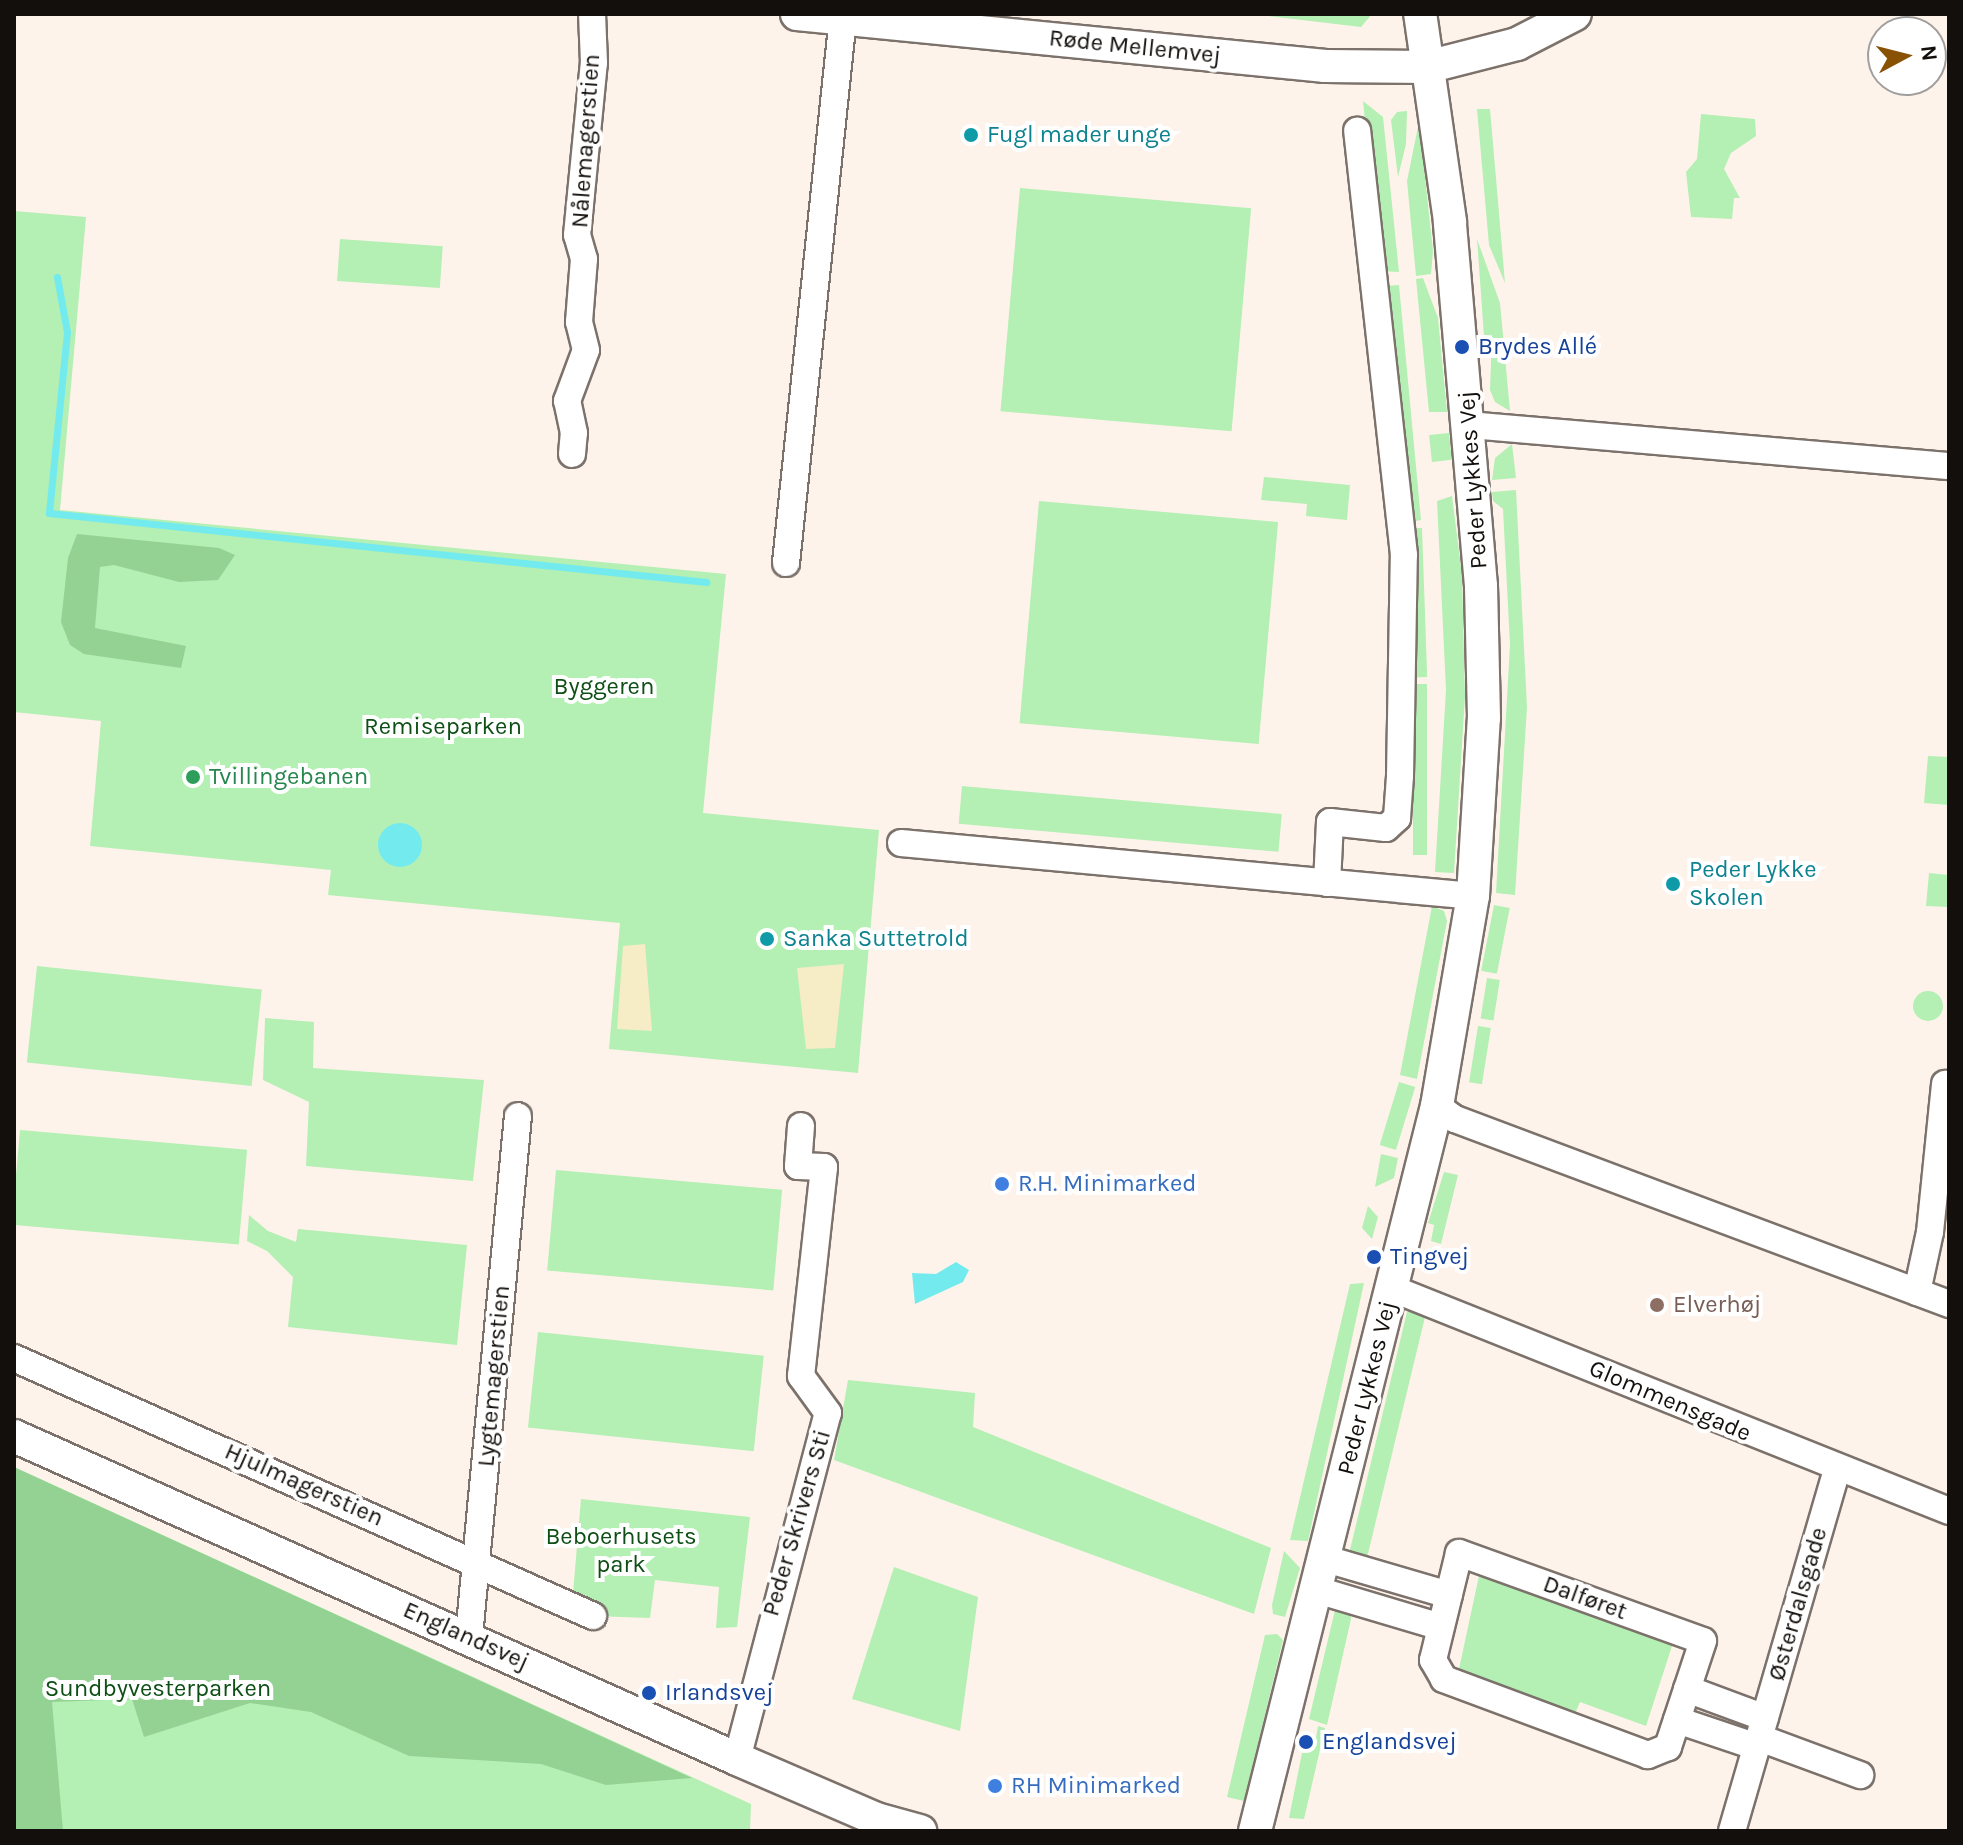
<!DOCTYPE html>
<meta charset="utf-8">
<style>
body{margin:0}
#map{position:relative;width:1963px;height:1845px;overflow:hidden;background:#fef3eb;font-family:Karla,sans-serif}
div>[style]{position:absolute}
.green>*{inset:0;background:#b4efb3;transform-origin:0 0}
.round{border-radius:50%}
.forest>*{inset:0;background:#94d294}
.sand>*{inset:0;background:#f6ecc6}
.water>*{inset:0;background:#73ebee}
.stream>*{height:7px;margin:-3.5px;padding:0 3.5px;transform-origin:3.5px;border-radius:3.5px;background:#73ebee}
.roads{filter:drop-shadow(2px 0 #7c726b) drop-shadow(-2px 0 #7c726b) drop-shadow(0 2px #7c726b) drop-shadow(0 -2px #7c726b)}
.minor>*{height:26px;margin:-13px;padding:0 13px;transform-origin:13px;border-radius:13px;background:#fff}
.tertiary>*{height:32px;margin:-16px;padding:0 16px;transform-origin:16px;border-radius:16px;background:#fff}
.dots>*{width:22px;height:22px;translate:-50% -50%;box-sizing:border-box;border:4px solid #fff;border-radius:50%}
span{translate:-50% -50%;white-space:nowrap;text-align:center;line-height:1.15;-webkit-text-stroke:8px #fff;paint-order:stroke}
.street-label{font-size:24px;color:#130f0c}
.culture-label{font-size:24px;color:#0d838f}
.left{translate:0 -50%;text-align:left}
.transit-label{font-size:24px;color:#164399}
.park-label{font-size:24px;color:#0d4f15}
.leisure-label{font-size:24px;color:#27864d}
.shop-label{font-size:24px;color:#366cbe}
.education-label{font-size:24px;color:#785e54}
.frame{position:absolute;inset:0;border:16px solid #130f0c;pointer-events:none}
.north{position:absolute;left:1867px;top:16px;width:80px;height:80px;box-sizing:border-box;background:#fff;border:2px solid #a19f9e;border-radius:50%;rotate:83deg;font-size:22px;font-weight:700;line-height:32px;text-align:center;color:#130f0c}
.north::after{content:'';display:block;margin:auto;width:28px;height:36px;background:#895103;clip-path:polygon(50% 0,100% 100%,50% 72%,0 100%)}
</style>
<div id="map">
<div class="green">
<div style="clip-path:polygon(1252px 14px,1372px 14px,1361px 27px)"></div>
<div style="clip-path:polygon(1363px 101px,1383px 117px,1399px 272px,1380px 271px)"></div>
<div style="clip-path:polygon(1477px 109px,1490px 109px,1505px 283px,1489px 245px)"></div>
<div style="clip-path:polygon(1407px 111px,1406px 144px,1398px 177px,1391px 120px,1397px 112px)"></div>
<div style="clip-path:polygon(1701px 114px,1755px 119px,1756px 136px,1731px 153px,1724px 169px,1740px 198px,1734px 198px,1732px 219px,1691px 217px,1686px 172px,1697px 159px)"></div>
<div style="clip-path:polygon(1419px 122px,1433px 251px,1431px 274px,1416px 276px,1407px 181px)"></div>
<div style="left:1020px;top:188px;width:232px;height:224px;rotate:5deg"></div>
<div style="clip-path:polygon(14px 211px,86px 217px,60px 510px,726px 574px,703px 813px,879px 830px,858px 1073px,609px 1049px,620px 923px,328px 895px,331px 870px,90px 846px,101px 721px,14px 712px)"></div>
<div style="left:340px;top:239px;width:103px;height:42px;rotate:4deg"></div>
<div style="clip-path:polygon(1477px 239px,1500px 303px,1510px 411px,1495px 402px,1490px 390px,1492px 335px,1484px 336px)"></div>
<div style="clip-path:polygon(1423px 278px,1438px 318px,1447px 412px,1429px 412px,1416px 279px)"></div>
<div style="clip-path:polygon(1399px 285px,1421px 520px,1405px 523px,1386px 286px)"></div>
<div style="left:1449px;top:433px;width:27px;height:20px;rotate:84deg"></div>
<div style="clip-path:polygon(1512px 444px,1516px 478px,1492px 480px,1495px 458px)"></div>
<div style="clip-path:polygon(1264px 477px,1350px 485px,1347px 520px,1306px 516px,1307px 504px,1261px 500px)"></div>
<div style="clip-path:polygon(1516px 490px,1527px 707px,1515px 895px,1496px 893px,1510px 645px,1503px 509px,1493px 501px,1492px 492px)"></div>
<div style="clip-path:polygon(1452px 496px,1462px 575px,1465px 696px,1454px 873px,1435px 872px,1446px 690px,1437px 501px)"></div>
<div style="left:1039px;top:501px;width:240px;height:223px;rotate:5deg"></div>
<div style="left:1422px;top:528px;width:149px;height:15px;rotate:88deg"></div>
<div style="left:1413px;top:684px;width:14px;height:171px"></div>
<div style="clip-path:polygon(1928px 756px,1949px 757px,1949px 805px,1924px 803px)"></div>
<div style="left:962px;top:786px;width:321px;height:38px;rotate:5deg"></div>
<div style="clip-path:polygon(1929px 873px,1949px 875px,1949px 907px,1926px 906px)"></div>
<div style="left:1494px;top:905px;width:16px;height:67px;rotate:11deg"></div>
<div style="clip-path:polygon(1432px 906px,1444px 911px,1447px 921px,1417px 1079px,1400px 1075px)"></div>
<div style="left:37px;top:966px;width:226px;height:97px;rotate:6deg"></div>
<div style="left:1487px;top:978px;width:13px;height:41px;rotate:9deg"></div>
<div class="round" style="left:1913px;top:991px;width:30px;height:30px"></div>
<div style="clip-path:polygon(265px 1018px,314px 1022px,313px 1068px,484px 1080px,473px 1181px,306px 1166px,309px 1102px,263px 1080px)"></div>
<div style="left:1478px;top:1026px;width:13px;height:57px;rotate:9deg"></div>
<div style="left:1399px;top:1082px;width:17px;height:66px;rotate:17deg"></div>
<div style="left:20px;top:1130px;width:228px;height:95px;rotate:5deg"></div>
<div style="clip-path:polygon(1381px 1154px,1398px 1158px,1394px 1178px,1375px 1187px)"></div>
<div style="left:556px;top:1170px;width:227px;height:101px;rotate:5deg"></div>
<div style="clip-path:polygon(1444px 1172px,1458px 1175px,1441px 1244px,1431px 1241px,1434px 1225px,1428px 1223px)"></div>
<div style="clip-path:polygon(1368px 1206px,1378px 1217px,1372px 1239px,1362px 1228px)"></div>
<div style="clip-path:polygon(249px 1215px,268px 1231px,296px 1242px,298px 1229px,467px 1245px,457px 1345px,288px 1327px,293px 1277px,267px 1251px,247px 1241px)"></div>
<div style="clip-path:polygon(1364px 1283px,1308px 1541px,1290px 1540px,1350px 1284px)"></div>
<div style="clip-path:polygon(1415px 1307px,1425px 1309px,1425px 1317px,1366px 1562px,1349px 1554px,1407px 1312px)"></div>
<div style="left:538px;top:1332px;width:227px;height:96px;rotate:6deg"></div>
<div style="clip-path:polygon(848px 1380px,975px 1393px,973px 1427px,1271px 1548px,1254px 1614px,834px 1460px)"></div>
<div style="clip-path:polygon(14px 1467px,751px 1804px,750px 1831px,14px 1831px)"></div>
<div style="clip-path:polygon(581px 1499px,750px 1517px,737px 1627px,716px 1628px,719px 1587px,655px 1580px,650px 1618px,593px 1616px,589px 1601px,573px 1593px)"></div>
<div style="clip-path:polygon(1284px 1551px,1300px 1568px,1285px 1617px,1273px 1614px,1272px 1605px)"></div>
<div style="clip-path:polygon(894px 1567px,978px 1597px,960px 1731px,852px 1699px)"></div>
<div style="clip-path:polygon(1480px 1571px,1673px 1643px,1646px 1726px,1580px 1702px,1574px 1716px,1459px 1669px)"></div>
<div style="clip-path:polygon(1336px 1606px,1350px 1606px,1351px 1619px,1327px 1725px,1309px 1719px)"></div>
<div style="clip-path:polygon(1277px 1634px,1283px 1640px,1244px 1801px,1227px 1797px,1265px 1635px)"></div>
<div style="clip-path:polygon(1318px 1726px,1325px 1728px,1304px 1819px,1289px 1818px,1302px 1753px,1314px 1750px)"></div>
</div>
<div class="forest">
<div style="clip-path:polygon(77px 534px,219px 548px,235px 555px,218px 580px,179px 582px,114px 565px,100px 567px,95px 628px,186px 646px,181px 668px,84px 654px,70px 645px,61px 622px,68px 558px)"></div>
<div style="clip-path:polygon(14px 1467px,692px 1778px,606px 1785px,541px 1764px,409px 1756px,311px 1712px,250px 1703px,144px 1737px,132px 1699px,52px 1702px,63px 1831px,14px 1831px)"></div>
</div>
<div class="sand">
<div style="clip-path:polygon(645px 944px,652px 1031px,617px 1029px,623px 946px)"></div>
<div style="clip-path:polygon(844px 964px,835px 1048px,806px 1049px,797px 968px)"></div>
</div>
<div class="water">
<div class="round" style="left:378px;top:823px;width:44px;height:44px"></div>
<div style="clip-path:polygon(956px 1262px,969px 1270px,963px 1282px,915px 1304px,912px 1273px,936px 1274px)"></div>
</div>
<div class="stream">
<div style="left:57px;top:277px;width:56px;rotate:79.7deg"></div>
<div style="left:67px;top:332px;width:182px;rotate:95.7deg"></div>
<div style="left:49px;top:513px;width:661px;rotate:6deg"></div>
</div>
<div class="roads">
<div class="minor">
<div style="left:1469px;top:425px;width:482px;rotate:4.9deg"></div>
<div style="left:572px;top:454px;width:21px;rotate:-85deg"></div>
<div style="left:574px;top:433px;width:33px;rotate:-102deg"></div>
<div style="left:567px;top:401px;width:54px;rotate:-69.6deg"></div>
<div style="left:586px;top:350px;width:29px;rotate:-104deg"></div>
<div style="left:579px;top:322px;width:63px;rotate:-85.5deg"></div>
<div style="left:584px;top:259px;width:25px;rotate:-106deg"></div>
<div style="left:577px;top:235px;width:173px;rotate:-84.4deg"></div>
<div style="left:594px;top:63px;width:49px;rotate:-92.3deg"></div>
<div style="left:786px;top:563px;width:549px;rotate:-84.04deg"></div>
<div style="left:901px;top:843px;width:574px;rotate:5.29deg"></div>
<div style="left:1327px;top:883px;width:61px;rotate:-87.2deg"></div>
<div style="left:1330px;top:822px;width:56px;rotate:6.1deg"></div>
<div style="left:1386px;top:828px;width:15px;rotate:-42deg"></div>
<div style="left:1397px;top:818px;width:42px;rotate:-85.9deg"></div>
<div style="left:1400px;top:776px;width:221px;rotate:-89deg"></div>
<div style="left:1404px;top:555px;width:427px;rotate:-96.3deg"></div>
<div style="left:1437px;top:1106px;width:22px;rotate:36deg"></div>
<div style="left:1455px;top:1119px;width:528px;rotate:20.53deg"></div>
<div style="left:1391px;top:1288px;width:601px;rotate:21.78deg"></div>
<div style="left:1917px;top:1292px;width:61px;rotate:-77.8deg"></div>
<div style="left:1930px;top:1232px;width:149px;rotate:-84.2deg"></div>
<div style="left:14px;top:1358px;width:634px;rotate:24.02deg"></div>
<div style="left:1459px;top:1553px;width:259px;rotate:19.8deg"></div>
<div style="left:1703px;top:1641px;width:112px;rotate:108.3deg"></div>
<div style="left:1668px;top:1747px;width:22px;rotate:158deg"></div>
<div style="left:1648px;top:1755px;width:218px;rotate:-159.6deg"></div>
<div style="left:1444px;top:1679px;width:22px;rotate:-120deg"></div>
<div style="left:1433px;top:1660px;width:110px;rotate:-76.3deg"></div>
<div style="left:1326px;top:1559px;width:128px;rotate:16.3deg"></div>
<div style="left:1317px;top:1590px;width:129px;rotate:16.6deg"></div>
<div style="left:469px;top:1636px;width:522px;rotate:-84.62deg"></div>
<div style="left:1687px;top:1689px;width:83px;rotate:20.4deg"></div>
<div style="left:1677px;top:1720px;width:84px;rotate:18.6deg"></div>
<div style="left:1760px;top:1738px;width:107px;rotate:20.3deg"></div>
<div style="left:737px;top:1759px;width:358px;rotate:-75.3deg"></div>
<div style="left:828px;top:1413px;width:46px;rotate:-126.1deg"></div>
<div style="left:801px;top:1376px;width:210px;rotate:-83.7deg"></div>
<div style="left:824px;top:1167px;width:26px;rotate:-178deg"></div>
<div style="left:798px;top:1166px;width:40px;rotate:-85.7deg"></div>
<div style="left:1732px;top:1831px;width:376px;rotate:-73.8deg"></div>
</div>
<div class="tertiary">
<div style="left:797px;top:14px;width:531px;rotate:5.62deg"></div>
<div style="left:1325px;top:66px;width:102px;rotate:0.6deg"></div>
<div style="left:1427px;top:67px;width:93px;rotate:-14.3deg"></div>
<div style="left:1517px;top:44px;width:65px;rotate:-27.3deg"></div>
<div style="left:14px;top:1436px;width:792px;rotate:24.07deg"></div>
<div style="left:737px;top:1759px;width:151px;rotate:23.3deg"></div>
<div style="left:876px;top:1819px;width:46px;rotate:15.3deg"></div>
<div style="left:1255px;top:1831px;width:747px;rotate:-75.91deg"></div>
<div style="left:1437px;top:1106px;width:213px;rotate:-80.3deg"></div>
<div style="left:1473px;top:896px;width:178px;rotate:-86.5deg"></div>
<div style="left:1484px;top:718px;width:132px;rotate:-91.3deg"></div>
<div style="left:1481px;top:586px;width:366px;rotate:-94.9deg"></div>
<div style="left:1450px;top:221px;width:209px;rotate:-98.2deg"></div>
</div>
</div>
<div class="dots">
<div style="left:971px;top:135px;background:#0f9aa8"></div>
<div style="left:1462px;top:347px;background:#1a4fb4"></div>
<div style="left:193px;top:777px;background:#2e9e5b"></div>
<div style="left:1673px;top:884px;background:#0f9aa8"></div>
<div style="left:767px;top:939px;background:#0f9aa8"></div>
<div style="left:1002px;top:1184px;background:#3f7fe0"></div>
<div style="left:1374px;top:1257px;background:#1a4fb4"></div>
<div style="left:1657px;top:1305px;background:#8d6e63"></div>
<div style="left:649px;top:1693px;background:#1a4fb4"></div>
<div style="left:1306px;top:1742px;background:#1a4fb4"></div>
<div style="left:995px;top:1786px;background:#3f7fe0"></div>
</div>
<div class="street-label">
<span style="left:1135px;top:47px;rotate:6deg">Røde Mellemvej</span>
<span style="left:586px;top:141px;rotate:-86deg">Nålemagerstien</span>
<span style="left:1473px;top:480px;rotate:-94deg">Peder Lykkes Vej</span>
<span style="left:494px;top:1376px;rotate:-85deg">Lygtemagerstien</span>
<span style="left:1367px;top:1388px;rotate:-76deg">Peder Lykkes Vej</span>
<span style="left:1670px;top:1401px;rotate:23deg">Glommensgade</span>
<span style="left:304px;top:1485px;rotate:24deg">Hjulmagerstien</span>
<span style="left:797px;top:1523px;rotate:-74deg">Peder Skrivers Sti</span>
<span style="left:1585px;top:1598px;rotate:20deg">Dalføret</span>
<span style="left:1798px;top:1604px;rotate:-74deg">Østerdalsgade</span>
<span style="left:466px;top:1636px;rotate:24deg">Englandsvej</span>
</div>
<div class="culture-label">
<span class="left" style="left:987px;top:135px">Fugl mader unge</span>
<span class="left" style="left:1689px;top:884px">Peder Lykke<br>Skolen</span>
<span class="left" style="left:783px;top:939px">Sanka Suttetrold</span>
</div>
<div class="transit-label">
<span class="left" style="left:1478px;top:347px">Brydes Allé</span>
<span class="left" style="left:1390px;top:1257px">Tingvej</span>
<span class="left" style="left:665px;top:1693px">Irlandsvej</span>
<span class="left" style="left:1322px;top:1742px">Englandsvej</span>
</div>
<div class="park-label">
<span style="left:604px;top:687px">Byggeren</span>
<span style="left:443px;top:727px">Remiseparken</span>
<span style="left:621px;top:1551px">Beboerhusets<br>park</span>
<span style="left:158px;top:1689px">Sundbyvesterparken</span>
</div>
<div class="leisure-label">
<span class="left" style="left:209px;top:777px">Tvillingebanen</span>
</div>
<div class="shop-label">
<span class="left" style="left:1018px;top:1184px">R.H. Minimarked</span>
<span class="left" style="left:1011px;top:1786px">RH Minimarked</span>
</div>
<div class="education-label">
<span class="left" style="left:1673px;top:1305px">Elverhøj</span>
</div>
<div class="frame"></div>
<div class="north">N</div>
</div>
